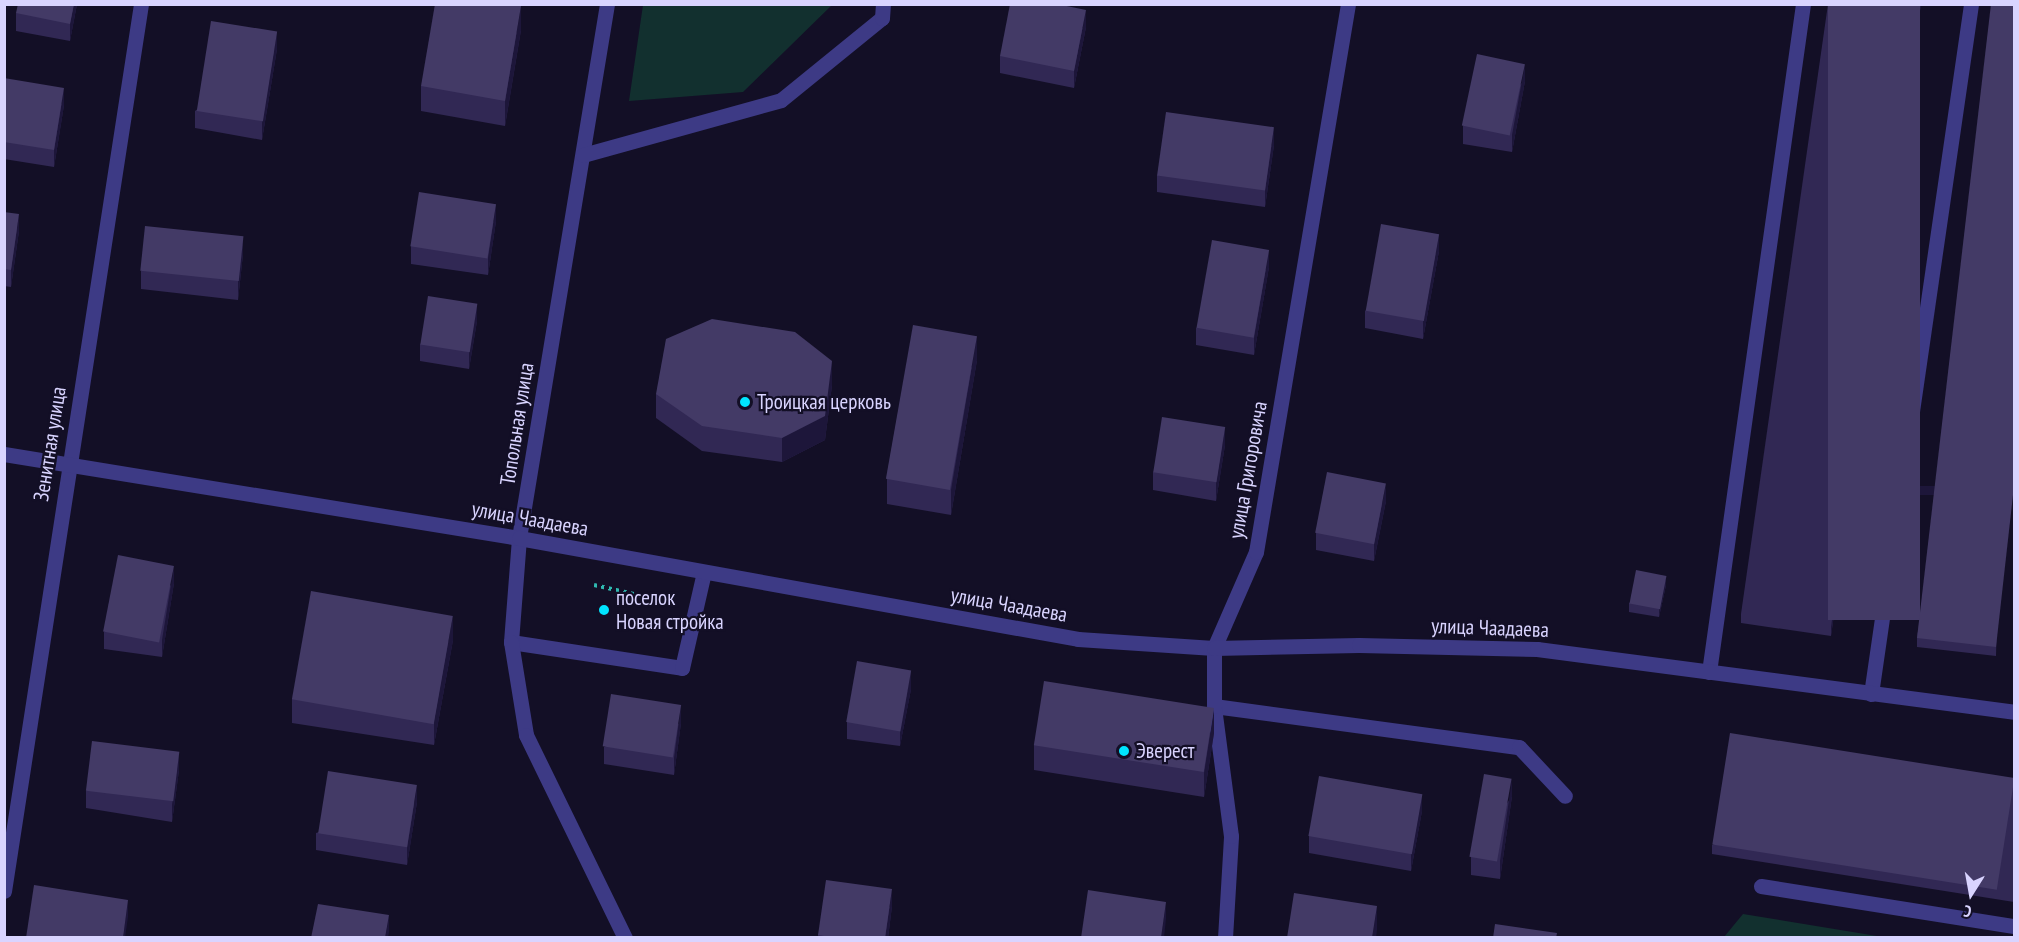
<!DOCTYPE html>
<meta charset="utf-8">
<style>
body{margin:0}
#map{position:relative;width:2019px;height:942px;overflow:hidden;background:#130f26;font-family:"PT Sans Narrow",sans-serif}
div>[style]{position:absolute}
.green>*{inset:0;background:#12302f}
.path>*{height:4px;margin-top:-2px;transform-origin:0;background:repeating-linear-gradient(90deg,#2fb8b0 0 3px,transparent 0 7.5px)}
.service>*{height:15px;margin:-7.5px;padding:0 7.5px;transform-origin:7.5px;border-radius:7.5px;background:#3d3a85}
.minor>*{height:15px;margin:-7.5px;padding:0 7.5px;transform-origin:7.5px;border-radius:7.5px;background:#3d3a85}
.tertiary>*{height:15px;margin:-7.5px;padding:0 7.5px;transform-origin:7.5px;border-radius:7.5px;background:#3d3a85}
.wall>*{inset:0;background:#312854}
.shaded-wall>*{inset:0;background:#1d163a;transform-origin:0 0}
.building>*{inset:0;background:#433a66;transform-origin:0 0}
.dots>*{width:16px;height:16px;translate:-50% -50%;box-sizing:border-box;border:3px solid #130f26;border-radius:50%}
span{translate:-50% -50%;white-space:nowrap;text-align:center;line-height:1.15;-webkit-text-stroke:4.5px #130f26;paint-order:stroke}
.poi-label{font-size:21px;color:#d9d4ff}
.left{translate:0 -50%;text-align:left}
.street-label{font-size:21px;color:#d9d4ff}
.frame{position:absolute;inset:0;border:6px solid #d9d4ff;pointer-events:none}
.north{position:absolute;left:1941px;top:864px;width:60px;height:60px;-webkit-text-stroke:4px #130f26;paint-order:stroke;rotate:191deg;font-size:16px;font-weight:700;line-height:24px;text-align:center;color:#d9d4ff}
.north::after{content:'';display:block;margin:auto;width:21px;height:27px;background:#d9d4ff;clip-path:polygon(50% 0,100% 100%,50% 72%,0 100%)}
</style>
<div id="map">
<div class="green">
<div style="clip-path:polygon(643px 5px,643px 4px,832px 5px,743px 92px,629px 101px)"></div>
<div style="clip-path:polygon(1743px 914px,1883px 937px,1724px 937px)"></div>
</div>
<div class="path">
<div style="left:594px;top:585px;width:77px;rotate:12.8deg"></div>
</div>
<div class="service">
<div style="left:511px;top:642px;width:173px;rotate:8.6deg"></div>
<div style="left:682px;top:668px;width:98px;rotate:-77.1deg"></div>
<div style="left:1709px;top:672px;width:675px;rotate:-81.99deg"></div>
<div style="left:1871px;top:694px;width:697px;rotate:-81.75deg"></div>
<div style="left:1214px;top:706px;width:308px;rotate:7.7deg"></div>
<div style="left:1519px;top:747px;width:67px;rotate:46.8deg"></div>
<div style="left:1761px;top:886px;width:256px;rotate:9deg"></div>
</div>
<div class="minor">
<div style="left:607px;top:4px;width:541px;rotate:99.36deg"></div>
<div style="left:519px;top:538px;width:104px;rotate:94.4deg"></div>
<div style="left:511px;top:642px;width:94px;rotate:80.8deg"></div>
<div style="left:526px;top:735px;width:226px;rotate:64deg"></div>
<div style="left:583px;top:155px;width:205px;rotate:-15.5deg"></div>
<div style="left:781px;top:100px;width:130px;rotate:-39.1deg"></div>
<div style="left:882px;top:18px;width:14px;rotate:-86deg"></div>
<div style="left:4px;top:891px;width:898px;rotate:-81.22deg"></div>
<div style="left:1225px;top:938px;width:102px;rotate:-86.6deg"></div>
<div style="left:1231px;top:836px;width:131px;rotate:-97.5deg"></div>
<div style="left:1214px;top:706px;width:58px;rotate:-90deg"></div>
<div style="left:1214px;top:648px;width:105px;rotate:-66.4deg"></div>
<div style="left:1256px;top:552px;width:556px;rotate:-80.47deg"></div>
</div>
<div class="tertiary">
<div style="left:4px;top:454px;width:522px;rotate:9.26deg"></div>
<div style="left:519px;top:538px;width:568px;rotate:10.24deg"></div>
<div style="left:1078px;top:639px;width:136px;rotate:3.8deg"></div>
<div style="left:1214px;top:648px;width:145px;rotate:-1.2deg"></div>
<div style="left:1359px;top:645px;width:178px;rotate:1.3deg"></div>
<div style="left:1537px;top:649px;width:481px;rotate:7.5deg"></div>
</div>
<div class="wall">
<div style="clip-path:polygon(77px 4px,70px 41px,16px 31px,16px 13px)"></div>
<div style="clip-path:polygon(1828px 4px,1921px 4px,1831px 636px,1741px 623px,1741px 614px)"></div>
<div style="clip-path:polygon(2014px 4px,1996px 656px,1917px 647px,1917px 638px)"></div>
<div style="clip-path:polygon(1086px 27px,1074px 88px,1000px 73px,1000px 56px)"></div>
<div style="clip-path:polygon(521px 30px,505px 126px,421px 111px,421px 86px)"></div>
<div style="clip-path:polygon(277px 49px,262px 140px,195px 128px,195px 111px)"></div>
<div style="clip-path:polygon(4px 78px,64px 105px,54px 167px,4px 159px)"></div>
<div style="clip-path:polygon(1525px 81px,1512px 152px,1463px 144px,1463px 126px)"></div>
<div style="clip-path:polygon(1274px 145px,1265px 207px,1157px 192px,1157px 175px)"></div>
<div style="clip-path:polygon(4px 212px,19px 231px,11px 287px,4px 286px)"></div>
<div style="clip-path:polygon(496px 221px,488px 275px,411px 264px,411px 246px)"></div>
<div style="clip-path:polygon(1439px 251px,1423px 339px,1365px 328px,1365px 311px)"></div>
<div style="clip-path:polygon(243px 254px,238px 300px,141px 289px,141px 271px)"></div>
<div style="clip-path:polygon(1269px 267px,1254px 355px,1196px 345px,1196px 328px)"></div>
<div style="clip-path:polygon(477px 321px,469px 369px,420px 361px,420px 344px)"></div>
<div style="clip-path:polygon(977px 360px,951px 515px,887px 504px,887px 479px)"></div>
<div style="clip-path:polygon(832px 385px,825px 440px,782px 462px,702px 451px,656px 418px,656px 394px)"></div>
<div style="clip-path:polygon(1225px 445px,1216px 501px,1153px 490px,1153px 472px)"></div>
<div style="clip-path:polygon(1386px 501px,1374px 561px,1316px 550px,1316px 533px)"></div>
<div style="clip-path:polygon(174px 583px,162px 657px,104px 649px,104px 632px)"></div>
<div style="clip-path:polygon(1666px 585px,1659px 617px,1629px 612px,1629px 603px)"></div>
<div style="clip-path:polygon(453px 640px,434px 745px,292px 723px,292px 699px)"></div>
<div style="clip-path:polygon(911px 689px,900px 746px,847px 739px,847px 722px)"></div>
<div style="clip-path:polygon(681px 723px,674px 775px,604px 764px,604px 747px)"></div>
<div style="clip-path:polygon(1214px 733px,1204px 797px,1034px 770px,1034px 745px)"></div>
<div style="clip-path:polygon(179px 770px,172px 822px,86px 808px,86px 791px)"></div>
<div style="clip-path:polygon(2014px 778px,2014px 902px,1712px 854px,1712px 845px)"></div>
<div style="clip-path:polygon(1512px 796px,1500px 879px,1471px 875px,1471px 857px)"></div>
<div style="clip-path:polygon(417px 802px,407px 865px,316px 850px,316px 833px)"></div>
<div style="clip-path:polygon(1422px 811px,1411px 871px,1309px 853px,1309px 836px)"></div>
<div style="clip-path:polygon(892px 906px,888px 938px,818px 938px,818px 935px)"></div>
</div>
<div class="shaded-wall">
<div style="clip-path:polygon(74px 4px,77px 4px,70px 41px,70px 24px)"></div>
<div style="clip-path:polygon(1920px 4px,1921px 4px,1831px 636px,1831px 627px)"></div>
<div style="clip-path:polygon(521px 6px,521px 30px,505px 126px,505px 101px)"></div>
<div style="clip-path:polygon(1086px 10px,1086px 27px,1074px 88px,1074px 71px)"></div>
<div style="clip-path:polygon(277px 32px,277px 49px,262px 140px,262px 123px)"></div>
<div style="clip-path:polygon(1525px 64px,1525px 81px,1512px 152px,1512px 135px)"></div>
<div style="clip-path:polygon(64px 88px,64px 105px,54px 167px,54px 150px)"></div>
<div style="clip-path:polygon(1274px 127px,1274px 145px,1265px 207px,1265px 190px)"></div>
<div style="clip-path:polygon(496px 204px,496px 221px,488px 275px,488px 258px)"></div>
<div style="clip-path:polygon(19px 214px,19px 231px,11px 287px,11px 270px)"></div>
<div style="clip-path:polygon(1439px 234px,1439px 251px,1423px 339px,1423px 322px)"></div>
<div style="clip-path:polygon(243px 237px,243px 254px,238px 300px,238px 282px)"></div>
<div style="clip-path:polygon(1269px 250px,1269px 267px,1254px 355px,1254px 338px)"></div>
<div style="clip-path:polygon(477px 304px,477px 321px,469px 369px,469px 352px)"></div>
<div style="clip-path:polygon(977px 336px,977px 360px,951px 515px,951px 490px)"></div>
<div style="clip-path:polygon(832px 361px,832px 385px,825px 440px,782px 462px,782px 438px)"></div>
<div style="clip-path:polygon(1225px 427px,1225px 445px,1216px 501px,1216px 483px)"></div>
<div style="clip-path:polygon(1386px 484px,1386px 501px,1374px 561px,1374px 544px)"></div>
<div style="left:2014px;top:486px;width:9px;height:162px;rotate:90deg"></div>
<div style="clip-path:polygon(174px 566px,174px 583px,162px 657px,162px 640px)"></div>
<div style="clip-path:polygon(1666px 576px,1666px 585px,1659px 617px,1659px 608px)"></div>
<div style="clip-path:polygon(453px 615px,453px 640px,434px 745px,434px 721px)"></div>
<div style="clip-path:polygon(911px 671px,911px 689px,900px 746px,900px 729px)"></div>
<div style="clip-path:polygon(681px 705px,681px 723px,674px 775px,674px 758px)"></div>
<div style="clip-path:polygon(1214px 709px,1214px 733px,1204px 797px,1204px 773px)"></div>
<div style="clip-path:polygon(179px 752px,179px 770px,172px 822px,172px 805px)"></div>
<div style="clip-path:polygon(1512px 779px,1512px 796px,1500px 879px,1500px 861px)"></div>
<div style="clip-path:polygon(417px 785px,417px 802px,407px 865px,407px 848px)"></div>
<div style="clip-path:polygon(1422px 794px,1422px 811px,1411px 871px,1411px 854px)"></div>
<div style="clip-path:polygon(892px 889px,892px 906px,888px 938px,885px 938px)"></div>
<div style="clip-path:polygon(128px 900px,128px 917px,125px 938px,123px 938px)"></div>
<div style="clip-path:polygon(1166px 902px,1166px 919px,1164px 938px,1161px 938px)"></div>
<div style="clip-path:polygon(1377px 906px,1377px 930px,1376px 938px,1372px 938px)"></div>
<div style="clip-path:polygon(389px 915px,389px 932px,388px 938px,385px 938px)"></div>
</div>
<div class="building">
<div style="clip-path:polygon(18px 4px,74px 4px,70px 24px,16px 13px)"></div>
<div style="clip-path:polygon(435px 4px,512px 4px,521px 6px,505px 101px,421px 86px)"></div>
<div style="clip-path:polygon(1010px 4px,1057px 4px,1086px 10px,1074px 71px,1000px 56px)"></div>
<div style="left:1828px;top:4px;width:92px;height:616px"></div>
<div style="clip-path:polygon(1991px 4px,2014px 4px,2014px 486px,1996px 647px,1917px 638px)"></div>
<div style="left:211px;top:21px;width:67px;height:91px;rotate:9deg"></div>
<div style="left:1477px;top:54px;width:49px;height:73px;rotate:12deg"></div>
<div style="clip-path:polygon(4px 78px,64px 88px,54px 150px,4px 142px)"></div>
<div style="left:1166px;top:112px;width:109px;height:64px;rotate:8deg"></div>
<div style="left:419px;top:192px;width:78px;height:55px;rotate:9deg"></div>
<div style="clip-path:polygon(4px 212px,19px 214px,11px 270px,4px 269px)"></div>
<div style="left:1381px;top:224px;width:59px;height:88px;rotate:10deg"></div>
<div style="left:145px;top:226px;width:99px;height:45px;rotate:6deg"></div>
<div style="left:1212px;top:240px;width:58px;height:89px;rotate:10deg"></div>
<div style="left:428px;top:296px;width:50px;height:49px;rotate:9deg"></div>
<div style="clip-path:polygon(712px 319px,795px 332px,832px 361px,825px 416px,782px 438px,702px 426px,656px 394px,666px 339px)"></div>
<div style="left:913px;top:325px;width:65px;height:156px;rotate:10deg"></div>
<div style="left:1162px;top:417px;width:64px;height:56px;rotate:9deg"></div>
<div style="left:1327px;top:472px;width:60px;height:62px;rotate:11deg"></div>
<div style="left:118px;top:555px;width:57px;height:78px;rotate:11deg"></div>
<div style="left:1636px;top:570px;width:31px;height:34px;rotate:11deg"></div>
<div style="left:311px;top:591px;width:144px;height:110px;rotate:10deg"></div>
<div style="left:857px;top:661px;width:55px;height:62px;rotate:10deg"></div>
<div style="left:1044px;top:681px;width:172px;height:65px;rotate:9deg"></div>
<div style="left:611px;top:694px;width:71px;height:53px;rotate:9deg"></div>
<div style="left:1730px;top:733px;width:288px;height:113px;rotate:9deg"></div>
<div style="left:92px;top:741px;width:88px;height:50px;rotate:7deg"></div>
<div style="left:328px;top:771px;width:90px;height:63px;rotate:9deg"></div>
<div style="left:1484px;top:774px;width:28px;height:84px;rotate:10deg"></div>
<div style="left:1319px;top:776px;width:105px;height:61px;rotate:10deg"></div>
<div style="clip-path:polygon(826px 880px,892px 889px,885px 938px,836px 938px,818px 935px)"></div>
<div style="clip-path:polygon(34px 885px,128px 900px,123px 938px,26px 938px)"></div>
<div style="clip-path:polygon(1088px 890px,1166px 902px,1161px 938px,1081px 938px)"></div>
<div style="clip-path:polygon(1294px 893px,1377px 906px,1372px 938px,1287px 938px)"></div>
<div style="clip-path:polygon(318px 904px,389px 915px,385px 938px,311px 938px)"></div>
<div style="clip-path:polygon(1495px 924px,1557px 933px,1556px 938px,1493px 938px)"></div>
</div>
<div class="dots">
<div style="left:745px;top:402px;background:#00e5ff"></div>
<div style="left:604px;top:610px;background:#00e5ff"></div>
<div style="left:1124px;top:751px;background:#00e5ff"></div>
</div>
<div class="poi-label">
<span class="left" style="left:757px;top:402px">Троицкая церковь</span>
<span class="left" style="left:616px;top:610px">поселок<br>Новая стройка</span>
<span class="left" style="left:1136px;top:751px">Эверест</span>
</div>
<div class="street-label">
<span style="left:517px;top:424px;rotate:-81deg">Топольная улица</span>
<span style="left:50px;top:444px;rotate:-81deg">Зенитная улица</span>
<span style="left:1248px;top:470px;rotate:-80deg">улица Григоровича</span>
<span style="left:530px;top:519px;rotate:10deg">улица Чаадаева</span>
<span style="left:1009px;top:605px;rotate:10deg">улица Чаадаева</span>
<span style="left:1490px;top:628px;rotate:2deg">улица Чаадаева</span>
</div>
<div class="frame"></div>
<div class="north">С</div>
</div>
